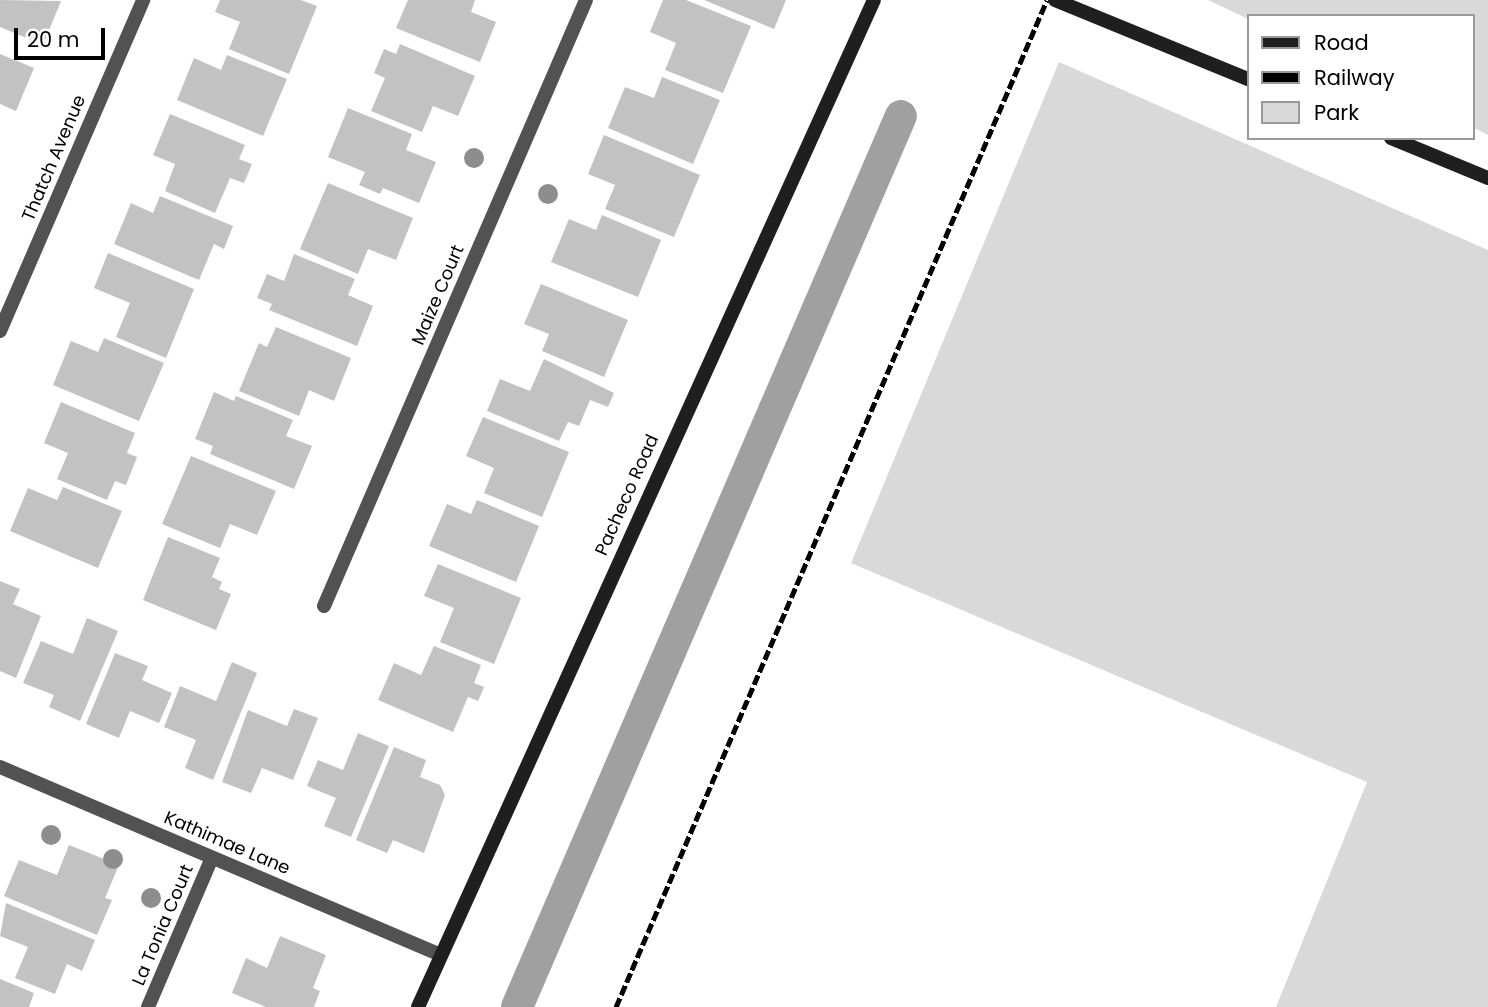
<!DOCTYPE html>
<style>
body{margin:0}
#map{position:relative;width:1488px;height:1007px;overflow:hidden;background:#fff;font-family:Poppins,sans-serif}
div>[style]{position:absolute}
.green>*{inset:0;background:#d9d9d9}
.canal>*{height:32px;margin:-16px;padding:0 16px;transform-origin:16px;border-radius:16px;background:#a0a0a0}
.building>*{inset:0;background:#c2c2c2}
.street>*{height:14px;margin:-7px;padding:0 7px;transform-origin:7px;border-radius:7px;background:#525252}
.secondary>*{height:14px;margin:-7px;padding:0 7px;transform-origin:7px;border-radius:7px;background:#1f1f1f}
.rail>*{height:5px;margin-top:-2.5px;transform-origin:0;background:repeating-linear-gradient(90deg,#000 0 10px,transparent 0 13.5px)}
.trees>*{width:20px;height:20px;margin:-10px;border-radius:50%;background:#8d8d8d}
span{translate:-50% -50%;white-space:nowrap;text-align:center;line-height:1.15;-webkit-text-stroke:6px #fff;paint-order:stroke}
.street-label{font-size:18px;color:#000}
.legend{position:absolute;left:1247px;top:14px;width:228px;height:126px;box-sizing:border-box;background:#fff;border:2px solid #999;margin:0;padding:9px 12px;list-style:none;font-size:21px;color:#000}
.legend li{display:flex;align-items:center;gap:14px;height:35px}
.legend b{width:35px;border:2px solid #999}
.scale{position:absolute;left:14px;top:28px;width:91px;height:32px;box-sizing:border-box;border:4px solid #000;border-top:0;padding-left:9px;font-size:21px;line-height:24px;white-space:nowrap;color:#000;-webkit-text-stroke:5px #fff;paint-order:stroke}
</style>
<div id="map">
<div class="green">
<div style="clip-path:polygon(1208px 0,1488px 0,1488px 135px,1472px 127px,1472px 16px,1248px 16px,1248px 19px)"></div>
<div style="clip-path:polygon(1059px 62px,1488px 250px,1488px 1007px,1276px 1007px,1367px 782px,851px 563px)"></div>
</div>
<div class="canal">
<div style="left:517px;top:1007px;width:970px;rotate:-66.69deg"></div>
</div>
<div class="building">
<div style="clip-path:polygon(0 0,61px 1px,43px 45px,0 27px)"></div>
<div style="clip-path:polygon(220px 0,301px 0,317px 6px,289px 74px,229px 49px,240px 22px,215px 12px)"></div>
<div style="clip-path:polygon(408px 0,475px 0,471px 12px,496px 22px,480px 62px,396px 28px)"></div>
<div style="clip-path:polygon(663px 0,686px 0,751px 26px,723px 93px,665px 70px,676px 43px,650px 32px)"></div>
<div style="clip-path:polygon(704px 0,786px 0,774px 29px)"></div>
<div style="clip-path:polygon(400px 44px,475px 76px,458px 116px,433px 106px,422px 132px,371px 111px,385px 78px,374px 73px,384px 49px,396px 54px)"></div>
<div style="clip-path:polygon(0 54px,34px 68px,16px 111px,0 104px)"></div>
<div style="clip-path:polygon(227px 55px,287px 79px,263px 136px,177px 100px,194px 58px,221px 70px)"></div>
<div style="clip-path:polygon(662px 77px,720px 100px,693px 164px,608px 128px,625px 87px,654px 98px)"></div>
<div style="clip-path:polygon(348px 108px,412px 134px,406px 150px,436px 162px,419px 203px,383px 188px,380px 194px,359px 185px,365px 172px,328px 157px)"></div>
<div style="clip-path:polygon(170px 114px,245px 145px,239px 159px,252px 164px,244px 183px,230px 178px,215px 213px,165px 191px,175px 164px,153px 155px)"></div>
<div style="clip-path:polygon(604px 135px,700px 175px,674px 237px,605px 209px,615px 185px,588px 174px)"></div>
<div style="clip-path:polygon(328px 183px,413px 218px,396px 260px,368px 249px,358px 274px,300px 249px)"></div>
<div style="clip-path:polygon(160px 196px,233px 226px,224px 249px,214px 244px,199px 280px,114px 244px,131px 203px,153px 213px)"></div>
<div style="clip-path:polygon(602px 215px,661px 240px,638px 297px,551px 262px,569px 219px,596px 230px)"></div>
<div style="clip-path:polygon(108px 253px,194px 289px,166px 358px,116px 337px,130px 303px,94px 288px)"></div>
<div style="clip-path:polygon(294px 254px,355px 279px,348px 295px,373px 306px,357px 346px,269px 310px,272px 304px,257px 298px,267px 274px,284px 281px)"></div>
<div style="clip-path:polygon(541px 284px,628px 320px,604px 377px,542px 351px,549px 334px,524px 324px)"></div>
<div style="clip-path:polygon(276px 327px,351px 358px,334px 401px,309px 390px,299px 416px,239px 391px,259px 343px,267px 347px)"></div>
<div style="clip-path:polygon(104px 338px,164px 363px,139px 421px,53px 385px,71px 341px,98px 352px)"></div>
<div style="clip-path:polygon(544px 359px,614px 393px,608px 407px,590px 400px,579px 426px,568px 422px,559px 441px,487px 411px,500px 379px,530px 391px)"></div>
<div style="clip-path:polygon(214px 392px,234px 401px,236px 396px,293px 420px,286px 436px,312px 446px,294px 489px,210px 454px,213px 446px,195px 439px)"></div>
<div style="clip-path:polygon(61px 402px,135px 433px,127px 453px,137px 457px,126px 485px,115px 481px,107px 500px,57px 479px,68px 453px,44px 443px)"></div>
<div style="clip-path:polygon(483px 417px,569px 452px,542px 517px,484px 493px,494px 468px,466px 456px)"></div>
<div style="clip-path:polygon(191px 456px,276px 491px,257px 535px,230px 524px,220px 548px,162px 524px)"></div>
<div style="clip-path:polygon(63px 487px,122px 511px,98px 568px,10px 531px,28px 488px,57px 500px)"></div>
<div style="clip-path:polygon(477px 500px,539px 526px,516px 582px,429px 546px,447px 504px,471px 514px)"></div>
<div style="clip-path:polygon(168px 537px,220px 558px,212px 577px,222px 582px,219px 589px,231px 594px,216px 630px,143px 600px)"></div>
<div style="clip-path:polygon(438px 564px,521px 598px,494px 664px,440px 642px,454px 608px,424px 596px)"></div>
<div style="clip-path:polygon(0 581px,20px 589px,13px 604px,41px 616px,16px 678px,0 671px)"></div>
<div style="clip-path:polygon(87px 618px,118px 631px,80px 721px,49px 707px,54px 695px,23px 683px,41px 641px,73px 654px)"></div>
<div style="clip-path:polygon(434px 646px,481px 665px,474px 683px,484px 687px,478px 701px,468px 697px,453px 732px,378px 700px,394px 663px,421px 675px)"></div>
<div style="clip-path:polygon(115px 653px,148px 666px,142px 680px,172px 693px,159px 723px,130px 711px,119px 738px,86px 724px)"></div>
<div style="clip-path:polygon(232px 662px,257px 673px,213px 780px,185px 768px,196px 740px,164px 727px,180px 686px,216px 701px)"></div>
<div style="clip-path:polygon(294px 709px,318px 718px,293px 780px,262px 768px,251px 793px,222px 782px,248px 710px,287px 726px)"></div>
<div style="clip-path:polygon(358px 733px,389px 746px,351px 837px,324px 826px,336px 798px,307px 786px,318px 760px,343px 770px)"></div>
<div style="clip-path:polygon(394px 747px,426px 760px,420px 777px,440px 785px,445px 795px,424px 853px,393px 840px,387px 853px,356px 840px)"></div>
<div style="clip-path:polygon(69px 845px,119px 865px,105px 898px,112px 900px,97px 935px,4px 896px,19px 860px,57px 875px)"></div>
<div style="clip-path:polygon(6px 903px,95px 940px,82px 971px,67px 964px,55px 994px,15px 978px,28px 947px,0 936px)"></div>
<div style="clip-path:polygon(280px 936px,326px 955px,313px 988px,320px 991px,314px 1007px,266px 1007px,232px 993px,246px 958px,267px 968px)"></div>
<div style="clip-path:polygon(0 979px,34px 993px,29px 1007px,0 1007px)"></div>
</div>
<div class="street">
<div style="left:0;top:331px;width:361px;rotate:-66.6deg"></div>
<div style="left:324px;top:606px;width:660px;rotate:-66.62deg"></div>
<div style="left:0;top:767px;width:477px;rotate:23.1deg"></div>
<div style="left:148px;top:1007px;width:162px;rotate:-66.8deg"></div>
</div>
<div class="secondary">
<div style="left:1055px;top:0;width:209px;rotate:22.3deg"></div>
<div style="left:1391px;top:138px;width:105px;rotate:22.4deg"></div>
<div style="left:418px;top:1007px;width:1105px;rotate:-65.64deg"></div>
</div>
<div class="rail">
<div style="left:616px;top:1007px;width:1095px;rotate:-66.83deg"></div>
</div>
<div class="trees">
<div style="left:474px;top:158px"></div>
<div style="left:548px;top:194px"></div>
<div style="left:51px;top:835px"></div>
<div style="left:113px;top:859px"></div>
<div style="left:151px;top:898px"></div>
</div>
<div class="street-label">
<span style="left:54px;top:158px;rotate:-67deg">Thatch Avenue</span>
<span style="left:438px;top:295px;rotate:-67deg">Maize Court</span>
<span style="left:627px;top:495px;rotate:-66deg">Pacheco Road</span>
<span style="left:227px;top:843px;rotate:23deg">Kathimae Lane</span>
<span style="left:163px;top:925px;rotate:-67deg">La Tonia Court</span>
</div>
<ul class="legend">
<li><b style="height:9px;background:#1f1f1f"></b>Road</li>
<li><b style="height:9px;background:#000"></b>Railway</li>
<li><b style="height:19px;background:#d9d9d9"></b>Park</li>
</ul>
<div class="scale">20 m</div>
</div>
